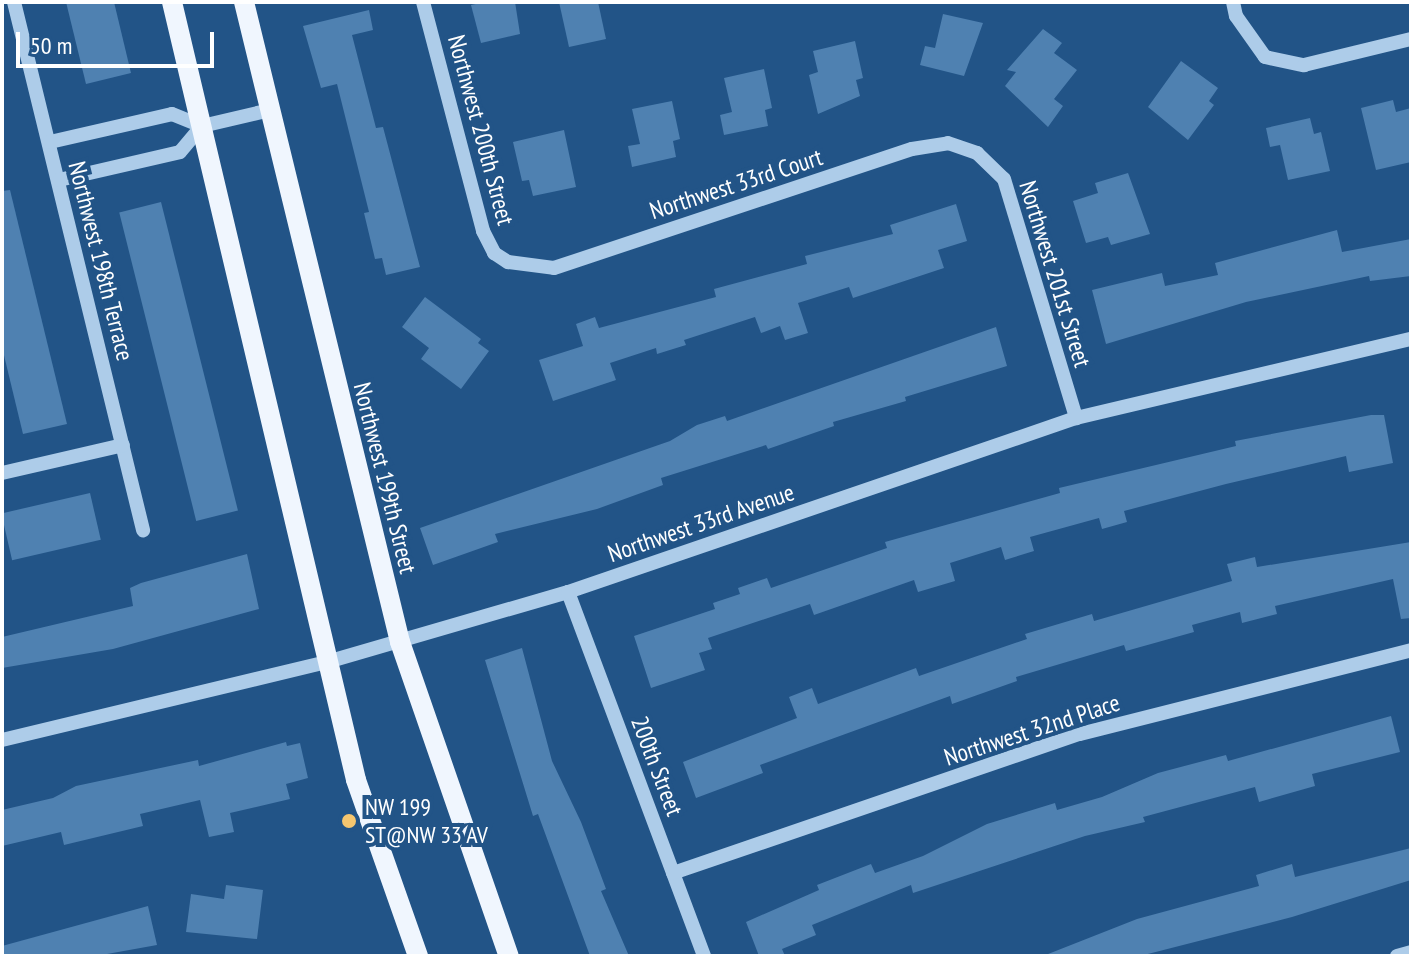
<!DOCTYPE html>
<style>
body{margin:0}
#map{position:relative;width:1413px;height:958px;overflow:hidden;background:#225487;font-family:"PT Sans Narrow",sans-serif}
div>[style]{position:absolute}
.building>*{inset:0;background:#4f81b1;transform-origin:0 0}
.minor>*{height:14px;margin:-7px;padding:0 7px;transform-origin:7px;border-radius:7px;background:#adcce9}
.major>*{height:20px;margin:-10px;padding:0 10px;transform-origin:10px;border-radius:10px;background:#f0f6fe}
.dots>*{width:22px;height:22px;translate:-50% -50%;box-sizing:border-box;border:4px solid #225487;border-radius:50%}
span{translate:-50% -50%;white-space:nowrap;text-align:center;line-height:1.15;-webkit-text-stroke:8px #225487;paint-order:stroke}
.street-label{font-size:24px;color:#fff}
.poi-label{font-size:24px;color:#fff}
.left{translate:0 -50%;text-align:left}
.frame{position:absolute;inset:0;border:4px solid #fff;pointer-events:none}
.scale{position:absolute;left:16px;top:32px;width:198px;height:36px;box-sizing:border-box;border:4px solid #fff;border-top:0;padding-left:10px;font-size:24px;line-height:28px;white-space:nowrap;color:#fff;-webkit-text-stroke:6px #225487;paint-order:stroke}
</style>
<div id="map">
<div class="building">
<div style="clip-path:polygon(66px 2px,114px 2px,131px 73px,86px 84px)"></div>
<div style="clip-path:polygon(485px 2px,515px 2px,520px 34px,481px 43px,471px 5px)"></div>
<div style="clip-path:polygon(559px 2px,598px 2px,606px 39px,569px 47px)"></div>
<div style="clip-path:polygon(369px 10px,373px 30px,352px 35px,376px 128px,383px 127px,420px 267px,386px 275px,382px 258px,375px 259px,364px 213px,369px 212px,337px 84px,321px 88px,303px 26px)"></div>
<div style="clip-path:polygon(943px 14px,983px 23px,964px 76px,920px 65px,925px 46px,935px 48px)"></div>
<div style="clip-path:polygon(1043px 29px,1062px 43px,1054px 53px,1077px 70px,1054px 99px,1063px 106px,1048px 127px,1005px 86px,1016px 72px,1007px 70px)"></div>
<div style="clip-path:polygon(855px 41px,863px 78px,856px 80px,860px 96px,818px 114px,809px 75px,818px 72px,813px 51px)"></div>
<div style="clip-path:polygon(1181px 61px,1218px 88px,1209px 101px,1214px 105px,1188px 140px,1148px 107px)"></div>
<div style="clip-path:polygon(764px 69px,772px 108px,765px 110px,768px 126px,724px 135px,720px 115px,732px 112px,724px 78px)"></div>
<div style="clip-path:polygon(1393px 100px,1396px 112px,1411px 108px,1411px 162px,1376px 170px,1361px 108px)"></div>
<div style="clip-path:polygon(672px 101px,680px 139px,673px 141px,676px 157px,632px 167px,628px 146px,640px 144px,632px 109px)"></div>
<div style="clip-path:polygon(1310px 118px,1314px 134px,1321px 132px,1330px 171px,1288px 180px,1280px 145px,1270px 147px,1266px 128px)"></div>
<div style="clip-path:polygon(564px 130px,576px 187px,533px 196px,529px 180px,522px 181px,513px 142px)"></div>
<div style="clip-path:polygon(1128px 173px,1150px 234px,1111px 245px,1108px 237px,1086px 243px,1073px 201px,1098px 193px,1095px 183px)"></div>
<div style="clip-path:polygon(10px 190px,67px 424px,23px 434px,2px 347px,2px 191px)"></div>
<div style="left:161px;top:202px;width:318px;height:43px;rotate:76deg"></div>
<div style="clip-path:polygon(956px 204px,967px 241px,938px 250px,944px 268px,853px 298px,849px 287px,798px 303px,808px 333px,785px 340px,780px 326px,761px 333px,755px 317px,684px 340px,686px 345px,657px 354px,656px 348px,610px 363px,616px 380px,553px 401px,539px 360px,583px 346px,576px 324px,595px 317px,599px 328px,716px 297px,714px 289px,807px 264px,805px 256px,893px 234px,890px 225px)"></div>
<div style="clip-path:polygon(1337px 230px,1342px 252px,1411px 239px,1411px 276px,1370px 281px,1369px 276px,1246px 302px,1106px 344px,1092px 290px,1162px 273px,1165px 286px,1218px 275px,1215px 263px)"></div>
<div style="clip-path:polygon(425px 297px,481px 339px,478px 343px,489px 351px,461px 389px,421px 359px,429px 348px,402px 327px)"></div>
<div style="clip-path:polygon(996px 327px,1007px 366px,905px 397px,906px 401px,833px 422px,834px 426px,768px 449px,766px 445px,661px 478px,663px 485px,597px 509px,495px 534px,498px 542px,433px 565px,420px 528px,670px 441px,697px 425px,725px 416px,727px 421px)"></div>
<div style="clip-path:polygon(1371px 415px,1384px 415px,1393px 463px,1349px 472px,1346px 456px,1226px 484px,1124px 511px,1127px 522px,1102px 529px,1099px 518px,1030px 537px,1034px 551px,1005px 560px,1001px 547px,950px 563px,955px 581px,918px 592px,914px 580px,814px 615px,810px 604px,708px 638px,712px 649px,699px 653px,705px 670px,651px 688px,634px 636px,715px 609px,713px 603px,740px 594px,738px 588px,767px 578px,771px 588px,887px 548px,885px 542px,1060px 493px,1059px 488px,1236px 446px,1235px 441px)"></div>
<div style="left:90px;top:493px;width:48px;height:91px;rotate:77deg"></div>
<div style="clip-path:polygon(1411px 542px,1411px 618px,1401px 619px,1393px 579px,1275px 606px,1277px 614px,1242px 623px,1240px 612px,1192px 625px,1194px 632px,1126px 651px,1124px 645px,1016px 677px,1017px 681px,952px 704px,950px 696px,760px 765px,763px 773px,696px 798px,683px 762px,797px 718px,789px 697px,812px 688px,818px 704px,916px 668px,919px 676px,1027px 639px,1025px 634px,1092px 614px,1094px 621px,1232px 581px,1227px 564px,1255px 557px,1257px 567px)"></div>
<div style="clip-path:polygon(247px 554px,259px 609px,113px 649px,2px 668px,2px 637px,133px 606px,130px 588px,141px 583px)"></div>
<div style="clip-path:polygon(522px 648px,552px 761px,581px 822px,606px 889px,601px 891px,629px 956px,590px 956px,538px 814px,533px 816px,485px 660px)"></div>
<div style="clip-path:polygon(1391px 716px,1400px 752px,1312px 774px,1315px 786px,1259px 802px,1255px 787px,1143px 817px,1145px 822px,1085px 836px,913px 893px,911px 885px,812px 925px,816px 935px,782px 949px,785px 956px,759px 956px,746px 922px,819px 890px,817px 885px,871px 864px,875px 873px,923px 856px,987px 824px,1055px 803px,1057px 810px,1102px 797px,1158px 773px,1226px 755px,1228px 761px)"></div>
<div style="clip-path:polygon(286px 742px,287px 746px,300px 743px,308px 778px,286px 784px,290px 799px,230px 813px,234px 832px,209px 837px,200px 800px,140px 814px,143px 826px,64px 845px,61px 832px,2px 846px,2px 810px,53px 798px,76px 786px,198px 760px,199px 766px)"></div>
<div style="clip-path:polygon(1411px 848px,1411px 880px,1292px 917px,1140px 956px,1043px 956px,1137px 919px,1259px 886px,1256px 875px,1292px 864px,1295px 877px)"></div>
<div style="clip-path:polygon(226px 885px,263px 890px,257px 939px,186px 932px,191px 894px,224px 899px)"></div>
<div style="clip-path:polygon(148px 906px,157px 945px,96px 956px,2px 956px,2px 946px)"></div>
</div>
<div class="minor">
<div style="left:14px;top:2px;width:544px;rotate:76.27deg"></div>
<div style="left:423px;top:2px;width:237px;rotate:75.3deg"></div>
<div style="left:483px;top:231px;width:25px;rotate:63deg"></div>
<div style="left:494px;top:253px;width:17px;rotate:33deg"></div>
<div style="left:508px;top:262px;width:46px;rotate:7.4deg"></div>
<div style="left:554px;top:268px;width:377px;rotate:-18.4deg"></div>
<div style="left:912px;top:149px;width:36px;rotate:-9deg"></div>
<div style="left:948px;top:143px;width:31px;rotate:19deg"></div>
<div style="left:977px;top:153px;width:37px;rotate:44deg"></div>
<div style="left:1004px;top:179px;width:250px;rotate:73.2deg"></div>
<div style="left:1233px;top:2px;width:14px;rotate:78deg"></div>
<div style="left:1236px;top:16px;width:50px;rotate:54.7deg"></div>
<div style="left:1265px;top:57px;width:40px;rotate:12deg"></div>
<div style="left:1304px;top:65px;width:110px;rotate:-13.7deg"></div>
<div style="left:50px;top:142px;width:125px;rotate:-12.9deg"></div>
<div style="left:172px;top:114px;width:32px;rotate:22deg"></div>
<div style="left:202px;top:126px;width:70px;rotate:-13.2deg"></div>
<div style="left:59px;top:180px;width:124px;rotate:-13deg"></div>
<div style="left:180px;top:152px;width:34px;rotate:-50deg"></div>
<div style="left:2px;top:473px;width:124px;rotate:-13deg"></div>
<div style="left:568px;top:592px;width:389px;rotate:69.5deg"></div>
<div style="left:2px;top:740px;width:334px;rotate:-13.5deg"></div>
<div style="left:327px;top:662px;width:251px;rotate:-16.2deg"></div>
<div style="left:568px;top:592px;width:537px;rotate:-18.91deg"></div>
<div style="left:1076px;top:418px;width:344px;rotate:-13.3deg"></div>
<div style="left:673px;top:873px;width:430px;rotate:-18.9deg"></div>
<div style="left:1080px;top:734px;width:341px;rotate:-14.2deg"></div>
<div style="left:1397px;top:956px;width:15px;rotate:-16deg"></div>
</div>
<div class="major">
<div style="left:172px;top:2px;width:799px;rotate:76.69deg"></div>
<div style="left:356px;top:780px;width:187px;rotate:70.6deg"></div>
<div style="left:244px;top:2px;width:659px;rotate:76.3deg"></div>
<div style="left:400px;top:642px;width:332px;rotate:70.9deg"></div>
</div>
<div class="dots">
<div style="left:349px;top:821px;background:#f5c66f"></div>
</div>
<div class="street-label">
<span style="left:481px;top:130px;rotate:75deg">Northwest 200th Street</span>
<span style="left:736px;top:184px;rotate:-18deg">Northwest 33rd Court</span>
<span style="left:101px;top:261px;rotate:76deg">Northwest 198th Terrace</span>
<span style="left:1055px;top:274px;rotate:73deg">Northwest 201st Street</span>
<span style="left:385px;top:478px;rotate:76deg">Northwest 199th Street</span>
<span style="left:701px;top:523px;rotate:-19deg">Northwest 33rd Avenue</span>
<span style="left:1032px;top:730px;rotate:-18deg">Northwest 32nd Place</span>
<span style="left:657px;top:766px;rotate:69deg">200th Street</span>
</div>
<div class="poi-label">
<span class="left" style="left:365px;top:821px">NW 199<br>ST@NW 33 AV</span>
</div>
<div class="frame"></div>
<div class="scale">50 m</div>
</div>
